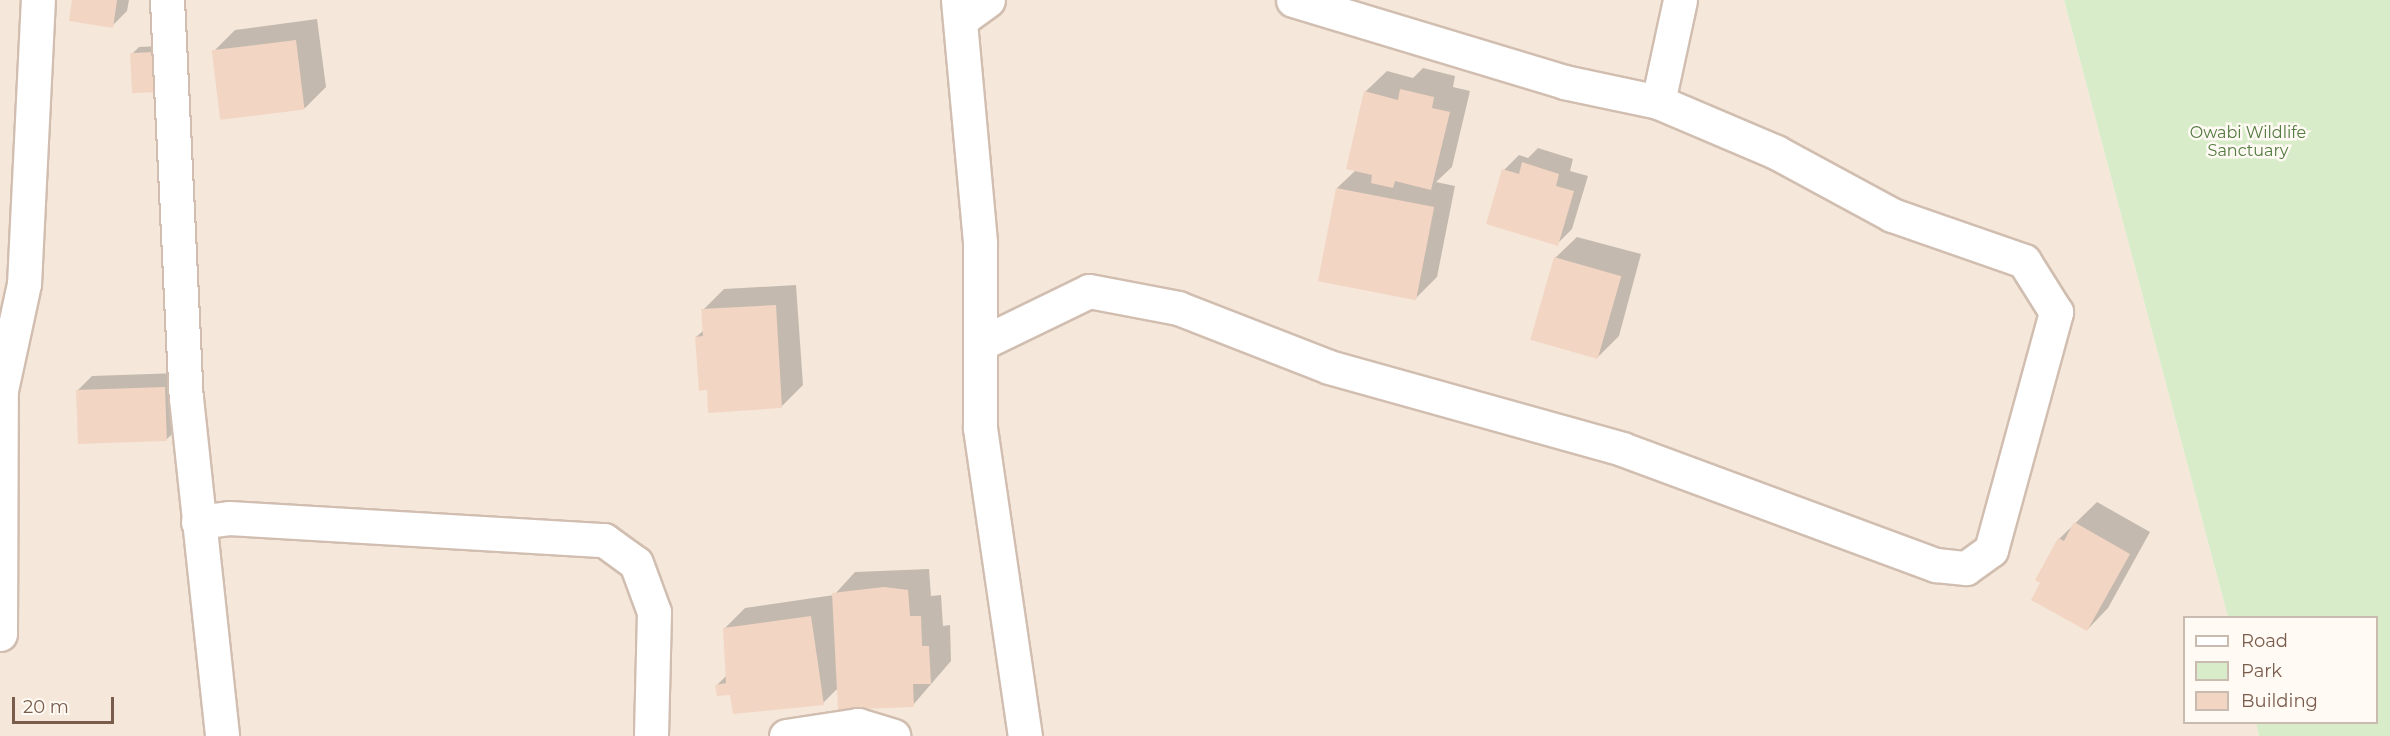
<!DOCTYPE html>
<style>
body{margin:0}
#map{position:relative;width:2390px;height:736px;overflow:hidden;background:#fdf6ec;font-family:Montserrat,sans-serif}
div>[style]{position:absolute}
.residential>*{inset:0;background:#f5e8da}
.green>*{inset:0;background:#d8ecc9}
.shadow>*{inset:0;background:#0003}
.building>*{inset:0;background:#f3d5c3;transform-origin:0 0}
.roads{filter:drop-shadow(2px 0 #d1beb0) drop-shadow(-2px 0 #d1beb0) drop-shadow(0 2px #d1beb0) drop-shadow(0 -2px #d1beb0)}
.minor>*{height:33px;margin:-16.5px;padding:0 16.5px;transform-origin:16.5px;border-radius:16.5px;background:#fff}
span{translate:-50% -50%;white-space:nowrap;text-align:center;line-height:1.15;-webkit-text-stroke:5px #fffaf3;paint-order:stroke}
.park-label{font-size:16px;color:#537a41}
.legend{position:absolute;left:2183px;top:616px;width:195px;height:108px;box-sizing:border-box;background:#fffaf3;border:2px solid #cabbb1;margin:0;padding:8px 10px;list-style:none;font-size:18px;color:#7a5c4d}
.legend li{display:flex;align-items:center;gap:12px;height:30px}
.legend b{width:30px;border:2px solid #cabbb1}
.scale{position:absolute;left:12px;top:697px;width:102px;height:27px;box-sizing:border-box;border:3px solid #7a5c4d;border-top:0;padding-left:8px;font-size:18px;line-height:21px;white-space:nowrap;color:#7a5c4d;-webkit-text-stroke:4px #fffaf3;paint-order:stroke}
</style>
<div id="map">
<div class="residential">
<div style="clip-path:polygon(0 0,2064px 0,2228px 617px,2184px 618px,2184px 722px,2256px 723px,2259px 736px,0 736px)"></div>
</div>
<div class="green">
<div style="clip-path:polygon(2064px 0,2390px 0,2390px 736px,2259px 736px,2256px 723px,2376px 722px,2376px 618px,2228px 617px)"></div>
</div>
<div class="shadow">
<div style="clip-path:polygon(73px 0,129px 0,127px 11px,112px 26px)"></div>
<div style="clip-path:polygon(317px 19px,326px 87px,305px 108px,214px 51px,235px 30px)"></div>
<div style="clip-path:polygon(161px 46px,163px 83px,131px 55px,139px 47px)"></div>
<div style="clip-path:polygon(1423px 68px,1455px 76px,1453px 87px,1470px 91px,1452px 167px,1436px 182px,1455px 186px,1437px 277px,1416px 298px,1337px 188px,1356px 170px,1365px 92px,1387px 71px,1413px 78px)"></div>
<div style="clip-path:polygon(1538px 148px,1573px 159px,1570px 171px,1588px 176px,1572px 229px,1557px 244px,1504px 170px,1519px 155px,1528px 158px)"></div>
<div style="clip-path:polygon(1577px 237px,1641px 254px,1619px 336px,1597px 358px,1555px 258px)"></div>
<div style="clip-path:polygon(796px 285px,803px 385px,781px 407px,708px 389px,696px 337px,704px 330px,703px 310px,724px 289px)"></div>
<div style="clip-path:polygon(179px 373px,182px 424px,167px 439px,77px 391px,92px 376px)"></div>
<div style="clip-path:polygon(2097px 502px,2150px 532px,2108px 608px,2087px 630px,2059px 539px)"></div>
<div style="clip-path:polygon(929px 569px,931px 596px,941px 595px,943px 626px,950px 625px,951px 661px,913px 705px,838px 688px,823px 703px,732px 693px,717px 685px,727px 675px,724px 629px,745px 608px,834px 595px,855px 572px)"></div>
</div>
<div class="building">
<div style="clip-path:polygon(72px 0,117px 0,113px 28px,69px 21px)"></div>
<div style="left:296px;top:40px;width:70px;height:85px;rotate:83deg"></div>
<div style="left:154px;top:52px;width:40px;height:24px;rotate:87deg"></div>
<div style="clip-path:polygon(1400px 89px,1434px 97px,1432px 108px,1450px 112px,1431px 190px,1395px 181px,1393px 188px,1371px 183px,1372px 175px,1346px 169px,1364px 91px,1398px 100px)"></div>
<div style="clip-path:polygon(1522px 162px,1559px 174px,1556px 186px,1574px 191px,1558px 246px,1486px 224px,1502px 169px,1519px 174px)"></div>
<div style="left:1336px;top:188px;width:100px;height:95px;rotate:11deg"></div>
<div style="left:1554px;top:257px;width:70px;height:86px;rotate:16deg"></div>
<div style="clip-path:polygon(776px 305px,782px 408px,708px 413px,707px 390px,699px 391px,695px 337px,703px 336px,701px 309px)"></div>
<div style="left:165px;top:387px;width:54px;height:89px;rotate:88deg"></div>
<div style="clip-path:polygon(2074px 522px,2130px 554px,2087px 631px,2031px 600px,2040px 583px,2035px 580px,2058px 538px,2064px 541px)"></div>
<div style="clip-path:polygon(884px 587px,908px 590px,910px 616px,921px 616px,922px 646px,929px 646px,931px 684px,913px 684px,914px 707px,838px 710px,832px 593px)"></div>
<div style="clip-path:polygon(811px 616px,824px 705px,733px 714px,730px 695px,717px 696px,715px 685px,726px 683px,723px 628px)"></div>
</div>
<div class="roads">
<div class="minor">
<div style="left:167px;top:0;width:398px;rotate:87.3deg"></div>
<div style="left:186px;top:398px;width:340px;rotate:83.9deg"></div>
<div style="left:958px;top:0;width:244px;rotate:84.8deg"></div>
<div style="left:980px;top:243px;width:185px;rotate:90deg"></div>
<div style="left:980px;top:428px;width:311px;rotate:81.7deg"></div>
<div style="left:1293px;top:0;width:283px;rotate:16.8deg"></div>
<div style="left:1564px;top:82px;width:96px;rotate:12deg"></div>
<div style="left:1658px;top:102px;width:104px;rotate:-77.8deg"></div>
<div style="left:962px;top:19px;width:32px;rotate:-36deg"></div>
<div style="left:980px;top:344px;width:121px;rotate:-25.9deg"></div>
<div style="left:1089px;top:291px;width:91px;rotate:10.8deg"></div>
<div style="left:1178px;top:308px;width:162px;rotate:21.3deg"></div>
<div style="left:1329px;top:367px;width:304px;rotate:15.6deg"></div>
<div style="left:1622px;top:449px;width:335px;rotate:20.3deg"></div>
<div style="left:1936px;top:565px;width:30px;rotate:6deg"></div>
<div style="left:1966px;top:568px;width:31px;rotate:-36deg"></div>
<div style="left:1991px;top:550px;width:247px;rotate:-74.7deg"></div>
<div style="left:2056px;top:312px;width:60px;rotate:-122.1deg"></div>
<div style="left:2024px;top:261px;width:140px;rotate:-160.8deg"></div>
<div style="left:1892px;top:215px;width:132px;rotate:-151.5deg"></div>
<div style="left:1776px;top:152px;width:128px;rotate:-157deg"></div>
<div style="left:198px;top:522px;width:31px;rotate:-7deg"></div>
<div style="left:229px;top:518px;width:376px;rotate:3.4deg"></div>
<div style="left:604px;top:540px;width:39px;rotate:36deg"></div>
<div style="left:636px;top:563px;width:52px;rotate:69.8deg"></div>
<div style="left:654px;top:612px;width:124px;rotate:91.4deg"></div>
<div style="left:0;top:634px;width:244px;rotate:-89.8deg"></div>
<div style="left:1px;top:390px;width:108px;rotate:-77.8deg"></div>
<div style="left:24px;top:284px;width:284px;rotate:-87.2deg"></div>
<div style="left:786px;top:736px;width:73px;rotate:-8.7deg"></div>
<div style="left:858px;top:725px;width:37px;rotate:17deg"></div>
</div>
</div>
<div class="park-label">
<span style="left:2248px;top:142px">Owabi Wildlife<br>Sanctuary</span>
</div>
<ul class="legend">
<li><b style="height:8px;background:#fff"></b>Road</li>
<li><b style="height:16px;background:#d8ecc9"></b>Park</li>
<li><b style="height:16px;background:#f3d5c3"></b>Building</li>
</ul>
<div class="scale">20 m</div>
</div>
